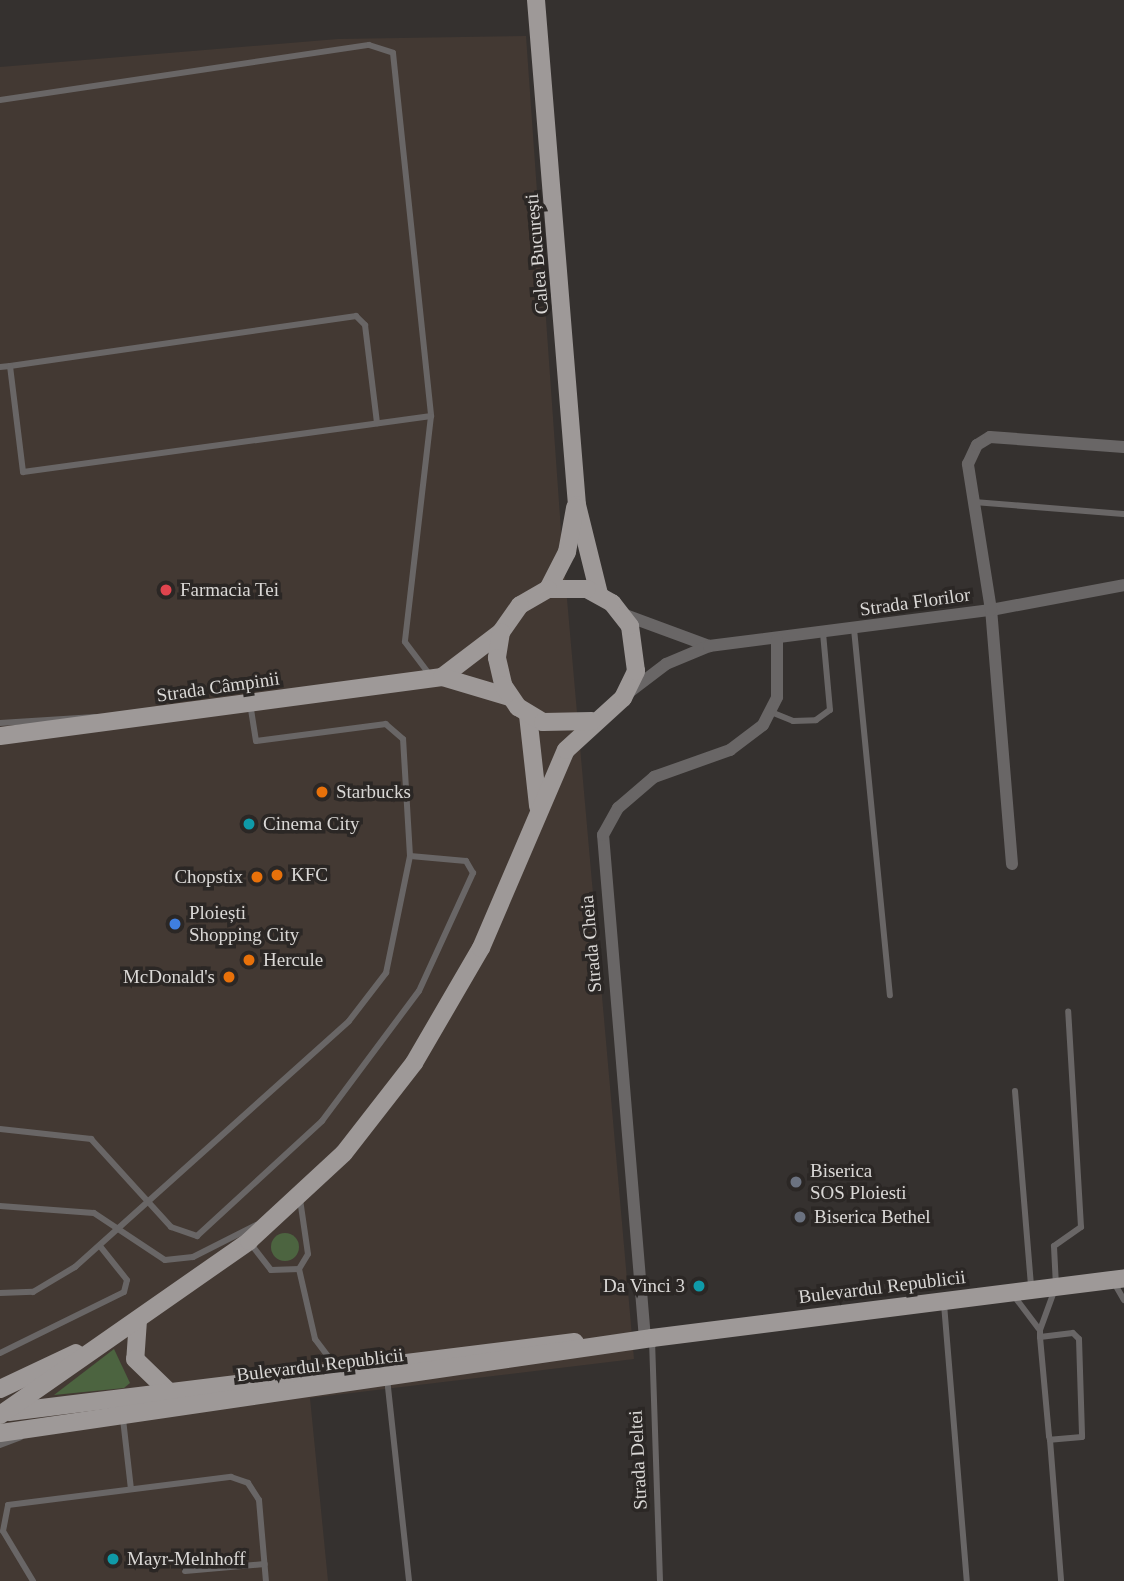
<!DOCTYPE html>
<meta charset="utf-8">
<style>
body{margin:0}
#map{position:relative;width:1124px;height:1581px;overflow:hidden;background:#35312f;font-family:"Times New Roman",serif}
div>[style]{position:absolute}
.built>*{inset:0;background:#433933}
.green>*{inset:0;background:#4c6440}
.round{border-radius:50%}
.service>*{height:6px;margin:-3px;padding:0 3px;transform-origin:3px;border-radius:3px;background:#696666}
.minor>*{height:12px;margin:-6px;padding:0 6px;transform-origin:6px;border-radius:6px;background:#696666}
.primary>*{height:18px;margin:-9px;padding:0 9px;transform-origin:9px;border-radius:9px;background:#9e9998}
.dots>*{width:19px;height:19px;translate:-50% -50%;box-sizing:border-box;border:4px solid #2b2725;border-radius:50%}
span{translate:-50% -50%;white-space:nowrap;text-align:center;line-height:1.15;-webkit-text-stroke:7px #2b2725;paint-order:stroke}
.street-label{font-size:19px;color:#dad8d6}
.poi-label{font-size:19px;color:#dad8d6}
.left{translate:0 -50%;text-align:left}
.right{translate:-100% -50%;text-align:right}
</style>
<div id="map">
<div class="built">
<div style="clip-path:polygon(526px 36px,561px 531px,634px 1359px,310px 1398px,328px 1581px,0 1581px,0 67px,338px 39px)"></div>
</div>
<div class="green">
<div class="round" style="left:271px;top:1233px;width:28px;height:28px"></div>
<div style="clip-path:polygon(114px 1349px,130px 1383px,124px 1388px,54px 1395px)"></div>
</div>
<div class="service">
<div style="left:0;top:100px;width:373px;rotate:-8.5deg"></div>
<div style="left:369px;top:45px;width:25px;rotate:18deg"></div>
<div style="left:393px;top:53px;width:365px;rotate:84deg"></div>
<div style="left:431px;top:416px;width:227px;rotate:96.6deg"></div>
<div style="left:405px;top:642px;width:41px;rotate:52.9deg"></div>
<div style="left:10px;top:366px;width:350px;rotate:-8.2deg"></div>
<div style="left:356px;top:316px;width:13px;rotate:45deg"></div>
<div style="left:365px;top:325px;width:99px;rotate:83deg"></div>
<div style="left:0;top:367px;width:10px;rotate:-6deg"></div>
<div style="left:10px;top:366px;width:107px;rotate:83deg"></div>
<div style="left:23px;top:472px;width:412px;rotate:-7.8deg"></div>
<div style="left:974px;top:502px;width:150px;rotate:4.6deg"></div>
<div style="left:854px;top:629px;width:368px;rotate:84.4deg"></div>
<div style="left:771px;top:712px;width:24px;rotate:22deg"></div>
<div style="left:793px;top:721px;width:23px;rotate:-2deg"></div>
<div style="left:816px;top:720px;width:17px;rotate:-36deg"></div>
<div style="left:830px;top:710px;width:77px;rotate:-95.2deg"></div>
<div style="left:0;top:723px;width:95px;rotate:-3.6deg"></div>
<div style="left:1015px;top:1091px;width:197px;rotate:85.3deg"></div>
<div style="left:0;top:1129px;width:92px;rotate:6.3deg"></div>
<div style="left:91px;top:1139px;width:119px;rotate:47.7deg"></div>
<div style="left:171px;top:1227px;width:28px;rotate:19deg"></div>
<div style="left:197px;top:1236px;width:170px;rotate:-42.6deg"></div>
<div style="left:322px;top:1121px;width:162px;rotate:-53.3deg"></div>
<div style="left:419px;top:991px;width:130px;rotate:-65.4deg"></div>
<div style="left:473px;top:873px;width:14px;rotate:-120deg"></div>
<div style="left:466px;top:861px;width:56px;rotate:-174.9deg"></div>
<div style="left:0;top:1206px;width:94px;rotate:4.3deg"></div>
<div style="left:94px;top:1213px;width:85px;rotate:33.5deg"></div>
<div style="left:165px;top:1260px;width:28px;rotate:-6deg"></div>
<div style="left:193px;top:1257px;width:71px;rotate:-26.9deg"></div>
<div style="left:250px;top:1243px;width:34px;rotate:52deg"></div>
<div style="left:271px;top:1270px;width:28px;rotate:-2deg"></div>
<div style="left:299px;top:1269px;width:17px;rotate:-59deg"></div>
<div style="left:308px;top:1254px;width:56px;rotate:-98.3deg"></div>
<div style="left:299px;top:1269px;width:72px;rotate:77.1deg"></div>
<div style="left:315px;top:1339px;width:38px;rotate:53deg"></div>
<div style="left:1113px;top:1281px;width:22px;rotate:60deg"></div>
<div style="left:0;top:1293px;width:33px;rotate:-2deg"></div>
<div style="left:33px;top:1292px;width:49px;rotate:-30.8deg"></div>
<div style="left:75px;top:1267px;width:368px;rotate:-41.9deg"></div>
<div style="left:349px;top:1021px;width:61px;rotate:-52.4deg"></div>
<div style="left:386px;top:973px;width:119px;rotate:-78.4deg"></div>
<div style="left:410px;top:856px;width:117px;rotate:-93.4deg"></div>
<div style="left:403px;top:739px;width:23px;rotate:-139deg"></div>
<div style="left:386px;top:724px;width:131px;rotate:172.5deg"></div>
<div style="left:256px;top:741px;width:36px;rotate:-99deg"></div>
<div style="left:1014px;top:1296px;width:41px;rotate:52.9deg"></div>
<div style="left:944px;top:1304px;width:278px;rotate:85.3deg"></div>
<div style="left:1040px;top:1337px;width:33px;rotate:-7deg"></div>
<div style="left:1073px;top:1333px;width:8px;rotate:45deg"></div>
<div style="left:1079px;top:1339px;width:98px;rotate:88.2deg"></div>
<div style="left:1082px;top:1437px;width:32px;rotate:175deg"></div>
<div style="left:1050px;top:1440px;width:4px;rotate:-104deg"></div>
<div style="left:1049px;top:1436px;width:99px;rotate:-95.2deg"></div>
<div style="left:1040px;top:1337px;width:7px;rotate:-90deg"></div>
<div style="left:1040px;top:1330px;width:47px;rotate:-70deg"></div>
<div style="left:1056px;top:1286px;width:40px;rotate:-92.9deg"></div>
<div style="left:1054px;top:1246px;width:33px;rotate:-35deg"></div>
<div style="left:1081px;top:1227px;width:216px;rotate:-93.4deg"></div>
<div style="left:652px;top:1340px;width:241px;rotate:88.1deg"></div>
<div style="left:0;top:1353px;width:138px;rotate:-26.2deg"></div>
<div style="left:124px;top:1292px;width:12px;rotate:-76deg"></div>
<div style="left:127px;top:1280px;width:43px;rotate:-128.5deg"></div>
<div style="left:387px;top:1378px;width:204px;rotate:83.8deg"></div>
<div style="left:123px;top:1419px;width:70px;rotate:83.5deg"></div>
<div style="left:1050px;top:1440px;width:141px;rotate:85.5deg"></div>
<div style="left:0;top:1445px;width:22px;rotate:-21deg"></div>
<div style="left:185px;top:1571px;width:80px;rotate:-5deg"></div>
<div style="left:33px;top:1581px;width:58px;rotate:-121deg"></div>
<div style="left:3px;top:1531px;width:26px;rotate:-79deg"></div>
<div style="left:8px;top:1505px;width:225px;rotate:-7.2deg"></div>
<div style="left:231px;top:1477px;width:18px;rotate:19deg"></div>
<div style="left:248px;top:1483px;width:20px;rotate:57deg"></div>
<div style="left:259px;top:1500px;width:81px;rotate:85.1deg"></div>
</div>
<div class="minor">
<div style="left:625px;top:615px;width:90px;rotate:20.3deg"></div>
<div style="left:628px;top:693px;width:48px;rotate:-37.3deg"></div>
<div style="left:666px;top:664px;width:47px;rotate:-22.7deg"></div>
<div style="left:709px;top:646px;width:284px;rotate:-7.3deg"></div>
<div style="left:991px;top:610px;width:135px;rotate:-10.6deg"></div>
<div style="left:1012px;top:864px;width:255px;rotate:-94.7deg"></div>
<div style="left:991px;top:610px;width:148px;rotate:-99deg"></div>
<div style="left:968px;top:464px;width:21px;rotate:-65deg"></div>
<div style="left:977px;top:445px;width:15px;rotate:-32deg"></div>
<div style="left:990px;top:437px;width:134px;rotate:4.3deg"></div>
<div style="left:645px;top:1339px;width:506px;rotate:-94.76deg"></div>
<div style="left:603px;top:835px;width:31px;rotate:-61deg"></div>
<div style="left:618px;top:808px;width:48px;rotate:-40.7deg"></div>
<div style="left:654px;top:777px;width:81px;rotate:-19.6deg"></div>
<div style="left:730px;top:750px;width:41px;rotate:-37.1deg"></div>
<div style="left:763px;top:725px;width:31px;rotate:-63deg"></div>
<div style="left:777px;top:697px;width:58px;rotate:-90deg"></div>
</div>
<div class="primary">
<div style="left:536px;top:0;width:507px;rotate:85.36deg"></div>
<div style="left:577px;top:505px;width:92px;rotate:76.1deg"></div>
<div style="left:548px;top:589px;width:42px;rotate:-62.8deg"></div>
<div style="left:567px;top:552px;width:45px;rotate:-79.7deg"></div>
<div style="left:442px;top:677px;width:74px;rotate:-37.3deg"></div>
<div style="left:528px;top:715px;width:92px;rotate:83.7deg"></div>
<div style="left:0;top:736px;width:446px;rotate:-7.6deg"></div>
<div style="left:442px;top:677px;width:70px;rotate:16.6deg"></div>
<div style="left:138px;top:1320px;width:39px;rotate:94deg"></div>
<div style="left:135px;top:1359px;width:46px;rotate:44.1deg"></div>
<div style="left:0;top:1389px;width:84px;rotate:-25.3deg"></div>
<div style="left:9px;top:1412px;width:570px;rotate:-7.05deg"></div>
<div style="left:0;top:1415px;width:304px;rotate:-34.9deg"></div>
<div style="left:249px;top:1241px;width:129px;rotate:-42.8deg"></div>
<div style="left:344px;top:1153px;width:114px;rotate:-52.1deg"></div>
<div style="left:414px;top:1063px;width:133px;rotate:-59.8deg"></div>
<div style="left:481px;top:948px;width:215px;rotate:-66.8deg"></div>
<div style="left:566px;top:750px;width:77px;rotate:-42.4deg"></div>
<div style="left:623px;top:698px;width:30px;rotate:-64deg"></div>
<div style="left:636px;top:671px;width:45px;rotate:-97.6deg"></div>
<div style="left:630px;top:626px;width:29px;rotate:-128deg"></div>
<div style="left:612px;top:603px;width:29px;rotate:-151deg"></div>
<div style="left:587px;top:589px;width:39px;rotate:180deg"></div>
<div style="left:548px;top:589px;width:32px;rotate:150deg"></div>
<div style="left:520px;top:605px;width:33px;rotate:125deg"></div>
<div style="left:501px;top:632px;width:26px;rotate:99deg"></div>
<div style="left:497px;top:658px;width:28px;rotate:77deg"></div>
<div style="left:503px;top:685px;width:27px;rotate:56deg"></div>
<div style="left:518px;top:707px;width:29px;rotate:31deg"></div>
<div style="left:543px;top:722px;width:49px;rotate:-1.2deg"></div>
<div style="left:0;top:1433px;width:659px;rotate:-8.29deg"></div>
<div style="left:652px;top:1338px;width:476px;rotate:-7.2deg"></div>
</div>
<div class="dots">
<div style="left:166px;top:590px;background:#e0444e"></div>
<div style="left:322px;top:792px;background:#e8710a"></div>
<div style="left:249px;top:824px;background:#0f9aa8"></div>
<div style="left:277px;top:875px;background:#e8710a"></div>
<div style="left:257px;top:877px;background:#e8710a"></div>
<div style="left:175px;top:924px;background:#3f7fe0"></div>
<div style="left:249px;top:960px;background:#e8710a"></div>
<div style="left:229px;top:977px;background:#e8710a"></div>
<div style="left:796px;top:1182px;background:#6b7280"></div>
<div style="left:800px;top:1217px;background:#6b7280"></div>
<div style="left:699px;top:1286px;background:#0f9aa8"></div>
<div style="left:113px;top:1559px;background:#0f9aa8"></div>
</div>
<div class="street-label">
<span style="left:537px;top:254px;rotate:-95deg">Calea București</span>
<span style="left:915px;top:602px;rotate:-8deg">Strada Florilor</span>
<span style="left:218px;top:687px;rotate:-8deg">Strada Câmpinii</span>
<span style="left:591px;top:944px;rotate:-95deg">Strada Cheia</span>
<span style="left:882px;top:1287px;rotate:-7deg">Bulevardul Republicii</span>
<span style="left:320px;top:1365px;rotate:-7deg">Bulevardul Republicii</span>
<span style="left:638px;top:1460px;rotate:-93deg">Strada Deltei</span>
</div>
<div class="poi-label">
<span class="left" style="left:180px;top:590px">Farmacia Tei</span>
<span class="left" style="left:336px;top:792px">Starbucks</span>
<span class="left" style="left:263px;top:824px">Cinema City</span>
<span class="left" style="left:291px;top:875px">KFC</span>
<span class="right" style="left:243px;top:877px">Chopstix</span>
<span class="left" style="left:189px;top:924px">Ploiești<br>Shopping City</span>
<span class="left" style="left:263px;top:960px">Hercule</span>
<span class="right" style="left:215px;top:977px">McDonald's</span>
<span class="left" style="left:810px;top:1182px">Biserica<br>SOS Ploiesti</span>
<span class="left" style="left:814px;top:1217px">Biserica Bethel</span>
<span class="right" style="left:685px;top:1286px">Da Vinci 3</span>
<span class="left" style="left:127px;top:1559px">Mayr-Melnhoff</span>
</div>
</div>
